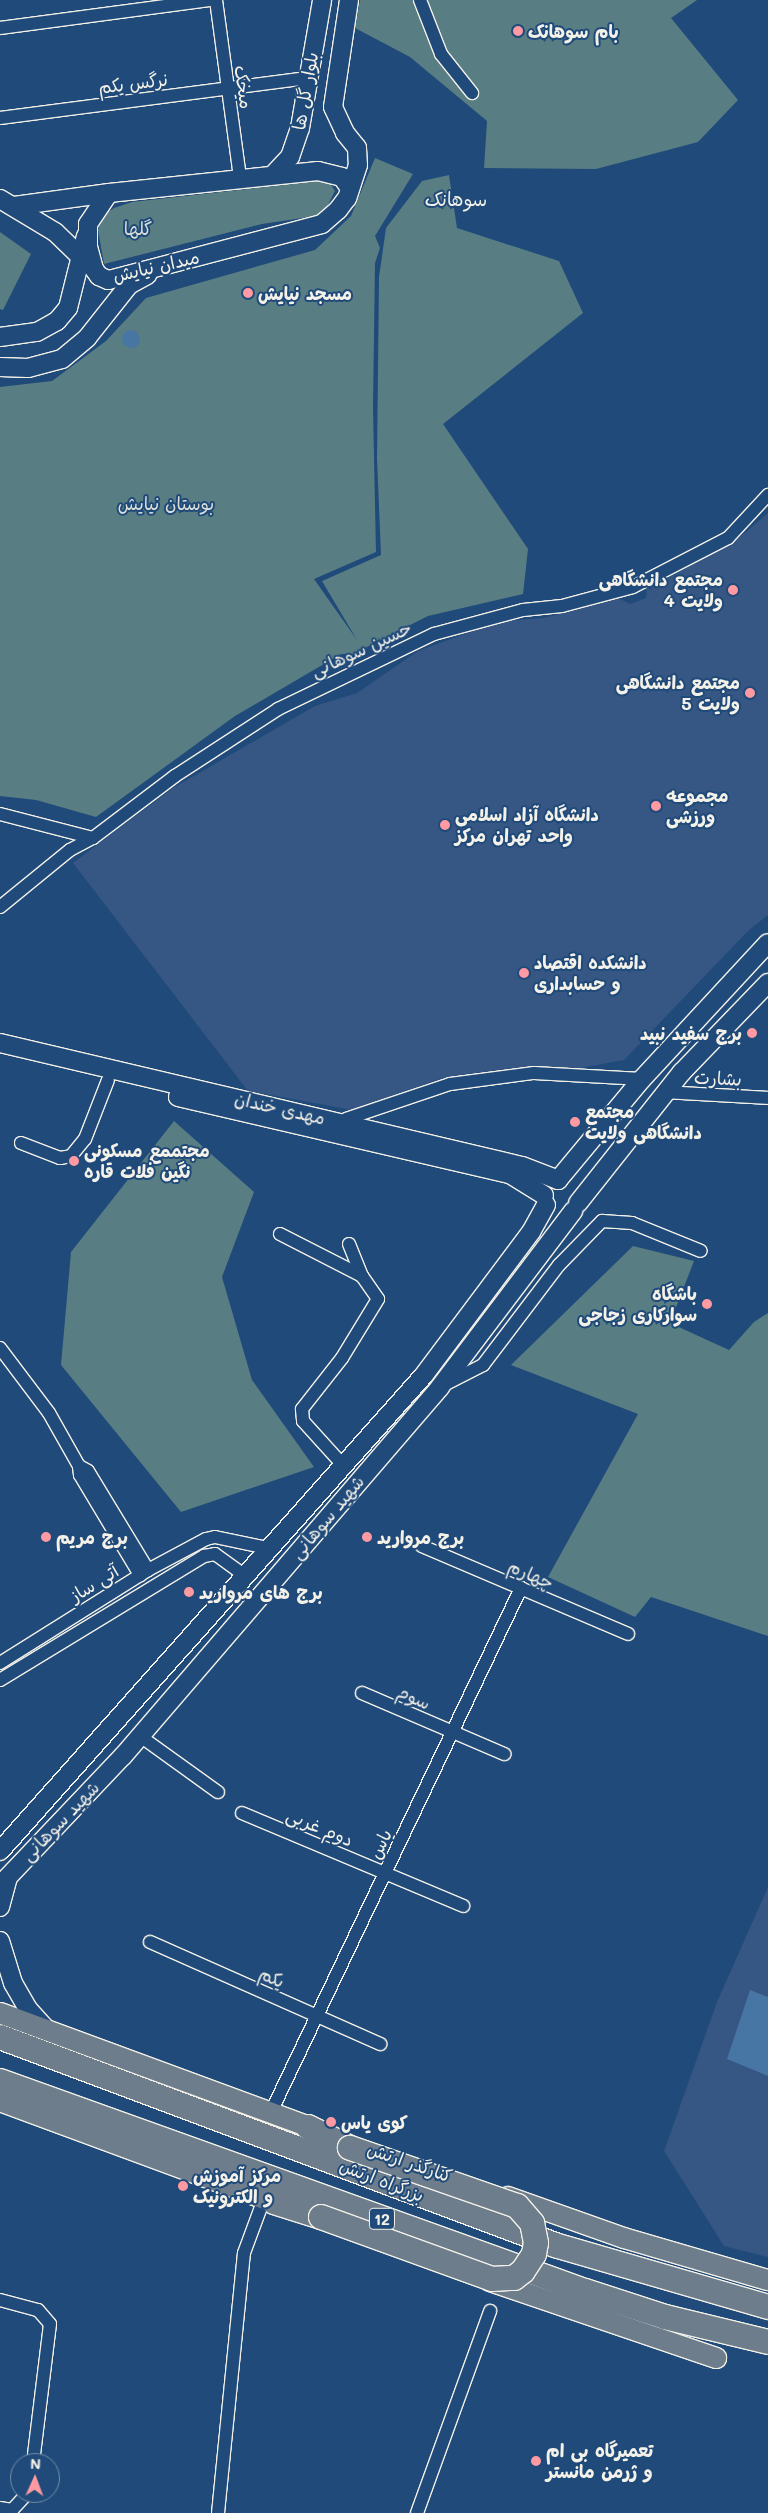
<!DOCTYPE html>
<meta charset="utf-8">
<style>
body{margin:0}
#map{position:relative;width:768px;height:2513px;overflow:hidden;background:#1f4a7a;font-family:Mali,"Playpen Sans Arabic",sans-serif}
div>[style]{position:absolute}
.built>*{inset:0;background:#365683}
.green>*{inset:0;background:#587d83}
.water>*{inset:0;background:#4876a4}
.round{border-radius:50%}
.roads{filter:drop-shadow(1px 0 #f4f1e8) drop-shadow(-1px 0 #f4f1e8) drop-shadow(0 1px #f4f1e8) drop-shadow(0 -1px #f4f1e8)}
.street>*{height:12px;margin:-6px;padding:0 6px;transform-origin:6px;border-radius:6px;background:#1f4a7a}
.secondary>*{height:18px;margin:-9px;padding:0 9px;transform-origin:9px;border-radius:9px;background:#1f4a7a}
.primary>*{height:20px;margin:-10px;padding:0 10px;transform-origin:10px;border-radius:10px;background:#6d7d8c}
.highway>*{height:24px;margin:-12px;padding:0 12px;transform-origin:12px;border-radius:12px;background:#6d7d8c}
.bridges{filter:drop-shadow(1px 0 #f4f1e8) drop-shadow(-1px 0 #f4f1e8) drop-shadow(0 1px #f4f1e8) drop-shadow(0 -1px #f4f1e8)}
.highway-bridge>*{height:24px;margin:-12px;padding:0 12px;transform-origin:12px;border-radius:12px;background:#6d7d8c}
.dots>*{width:14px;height:14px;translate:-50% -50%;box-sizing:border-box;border:2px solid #1f4a7a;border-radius:50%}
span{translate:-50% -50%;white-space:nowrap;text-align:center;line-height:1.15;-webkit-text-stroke:4px #1f4a7a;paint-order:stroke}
.shield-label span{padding:1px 4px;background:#1f4a7a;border:1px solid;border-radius:4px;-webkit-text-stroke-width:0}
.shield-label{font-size:16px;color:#f4f1e8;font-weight:700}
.poi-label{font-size:18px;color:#f4f1e8;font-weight:700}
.left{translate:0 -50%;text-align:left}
.right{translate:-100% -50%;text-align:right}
.street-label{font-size:18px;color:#f4f1e8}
.park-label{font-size:18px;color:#dde0d9}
.neighbourhood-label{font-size:19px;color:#f4f1e8}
.north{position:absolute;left:10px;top:2453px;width:50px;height:50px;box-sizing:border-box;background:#1f4a7a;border:1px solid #748da6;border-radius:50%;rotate:2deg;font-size:14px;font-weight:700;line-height:20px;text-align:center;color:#f4f1e8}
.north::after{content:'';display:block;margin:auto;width:18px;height:22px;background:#ff9aa2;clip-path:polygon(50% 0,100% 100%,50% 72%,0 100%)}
</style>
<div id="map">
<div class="built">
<div style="clip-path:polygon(768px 513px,768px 915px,748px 931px,624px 1060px,575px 1069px,513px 1068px,445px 1077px,352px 1110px,248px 1091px,73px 863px,173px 788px,315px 706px,357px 693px,418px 651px,500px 621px,544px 618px,618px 598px,630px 604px,646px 598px,647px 586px,676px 574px,741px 536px)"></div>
<div style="clip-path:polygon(768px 1887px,768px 2257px,724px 2246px,664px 2151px,717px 2002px)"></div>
</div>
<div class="green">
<div style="clip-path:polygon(360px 0,697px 0,671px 18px,738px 100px,698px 142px,596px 169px,484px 168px,487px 121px,410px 57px,355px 28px)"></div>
<div style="clip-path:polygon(375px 158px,413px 174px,375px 236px,380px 248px,375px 263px,373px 408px,376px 552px,314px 579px,357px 640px,322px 581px,381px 555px,377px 459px,379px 277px,386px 228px,422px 181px,449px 175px,457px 228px,559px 261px,583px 313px,443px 424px,528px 549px,523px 594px,428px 616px,363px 649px,366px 654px,341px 654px,235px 716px,96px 817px,36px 800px,0 796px,0 387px,52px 381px,106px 341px,146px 298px,315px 250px,351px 216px)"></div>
<div style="clip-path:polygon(328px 180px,335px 191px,327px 207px,316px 216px,262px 224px,104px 264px,98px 230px,102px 216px,114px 208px,132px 202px)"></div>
<div style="clip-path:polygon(0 232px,31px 254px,3px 310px,0 309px)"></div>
<div style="clip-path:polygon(174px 1121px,254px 1192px,222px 1277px,252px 1380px,314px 1467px,181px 1512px,61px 1365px,71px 1252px)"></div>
<div style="clip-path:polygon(633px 1246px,694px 1261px,670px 1323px,729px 1350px,754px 1322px,768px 1313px,768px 1636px,651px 1597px,635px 1617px,548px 1577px,638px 1414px,511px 1365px)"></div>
</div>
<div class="water">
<div class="round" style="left:122px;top:330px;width:18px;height:18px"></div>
<div style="clip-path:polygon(750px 1990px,768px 1997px,768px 2076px,727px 2059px)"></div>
</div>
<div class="roads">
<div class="street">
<div style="left:216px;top:0;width:180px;rotate:82.3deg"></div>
<div style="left:420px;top:0;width:58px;rotate:68.7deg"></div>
<div style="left:441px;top:54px;width:50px;rotate:51.5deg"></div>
<div style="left:0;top:28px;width:213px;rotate:-7.6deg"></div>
<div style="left:0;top:118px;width:310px;rotate:-7.4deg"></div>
<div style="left:0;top:814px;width:96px;rotate:14.5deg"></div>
<div style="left:0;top:907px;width:90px;rotate:-39.2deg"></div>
<div style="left:70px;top:850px;width:26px;rotate:-28deg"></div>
<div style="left:93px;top:838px;width:103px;rotate:-37.1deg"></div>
<div style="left:175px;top:776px;width:123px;rotate:-33deg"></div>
<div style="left:278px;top:709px;width:173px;rotate:-25.7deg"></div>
<div style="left:434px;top:634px;width:92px;rotate:-15.1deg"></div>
<div style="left:523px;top:610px;width:39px;rotate:-6deg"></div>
<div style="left:562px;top:606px;width:73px;rotate:-15deg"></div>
<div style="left:633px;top:587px;width:107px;rotate:-27.3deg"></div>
<div style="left:728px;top:538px;width:59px;rotate:-47.1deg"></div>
<div style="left:665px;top:1092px;width:103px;rotate:3.3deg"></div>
<div style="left:346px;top:1119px;width:110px;rotate:-18.6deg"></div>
<div style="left:450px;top:1084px;width:85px;rotate:-7.5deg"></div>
<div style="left:534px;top:1073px;width:108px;rotate:3.2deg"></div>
<div style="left:21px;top:1143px;width:42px;rotate:21deg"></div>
<div style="left:60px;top:1158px;width:11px;rotate:-10deg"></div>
<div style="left:71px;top:1156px;width:22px;rotate:-51deg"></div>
<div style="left:85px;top:1139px;width:63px;rotate:-68.7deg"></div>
<div style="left:280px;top:1234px;width:92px;rotate:27.1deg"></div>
<div style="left:362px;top:1276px;width:28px;rotate:55deg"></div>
<div style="left:378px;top:1299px;width:69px;rotate:121.4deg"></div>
<div style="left:342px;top:1358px;width:65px;rotate:128.1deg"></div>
<div style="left:302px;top:1409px;width:12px;rotate:85deg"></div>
<div style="left:303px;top:1421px;width:58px;rotate:47.8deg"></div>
<div style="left:349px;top:1244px;width:35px;rotate:68deg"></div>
<div style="left:0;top:1348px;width:81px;rotate:53deg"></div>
<div style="left:49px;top:1413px;width:61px;rotate:60.5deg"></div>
<div style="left:79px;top:1466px;width:9px;rotate:84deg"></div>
<div style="left:80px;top:1475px;width:117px;rotate:59deg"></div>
<div style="left:444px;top:1385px;width:44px;rotate:-27.1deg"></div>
<div style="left:483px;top:1365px;width:126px;rotate:-52.8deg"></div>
<div style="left:559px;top:1265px;width:62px;rotate:-45.7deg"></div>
<div style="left:602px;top:1221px;width:30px;rotate:4deg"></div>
<div style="left:632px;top:1223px;width:74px;rotate:22.1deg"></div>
<div style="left:79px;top:1466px;width:10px;rotate:29deg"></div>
<div style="left:88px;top:1471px;width:116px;rotate:58.8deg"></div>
<div style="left:422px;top:1546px;width:224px;rotate:23.1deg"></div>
<div style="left:0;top:1663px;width:175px;rotate:-32.1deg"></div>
<div style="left:148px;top:1570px;width:66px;rotate:-28.1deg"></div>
<div style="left:206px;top:1539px;width:9px;rotate:-13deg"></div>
<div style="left:215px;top:1537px;width:53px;rotate:11.9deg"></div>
<div style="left:0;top:1680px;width:239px;rotate:-31.3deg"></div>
<div style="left:204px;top:1556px;width:11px;rotate:-10deg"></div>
<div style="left:215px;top:1554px;width:36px;rotate:36deg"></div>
<div style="left:362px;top:1693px;width:155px;rotate:23.2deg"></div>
<div style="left:140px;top:1736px;width:96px;rotate:35.7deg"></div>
<div style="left:242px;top:1813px;width:240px;rotate:22.8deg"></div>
<div style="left:150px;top:1942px;width:252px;rotate:23.9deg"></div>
<div style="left:270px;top:2114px;width:583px;rotate:-64.49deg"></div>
<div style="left:0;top:2300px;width:39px;rotate:15deg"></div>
<div style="left:38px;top:2310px;width:18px;rotate:49deg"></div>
<div style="left:50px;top:2324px;width:140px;rotate:97deg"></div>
<div style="left:0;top:2508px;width:12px;rotate:9deg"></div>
<div style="left:12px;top:2510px;width:23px;rotate:-47deg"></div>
<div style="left:218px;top:2513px;width:261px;rotate:-84.3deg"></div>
<div style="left:244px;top:2253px;width:58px;rotate:-69.7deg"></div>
<div style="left:417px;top:2513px;width:215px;rotate:-70.1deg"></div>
</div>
<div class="secondary">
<div style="left:349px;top:0;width:108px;rotate:98.5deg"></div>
<div style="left:333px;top:107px;width:29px;rotate:65deg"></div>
<div style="left:345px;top:133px;width:19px;rotate:51deg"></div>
<div style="left:357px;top:148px;width:17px;rotate:87deg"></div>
<div style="left:358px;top:165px;width:35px;rotate:108deg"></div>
<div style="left:347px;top:198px;width:15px;rotate:127deg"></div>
<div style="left:338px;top:210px;width:21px;rotate:139deg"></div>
<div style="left:322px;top:224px;width:221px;rotate:165.3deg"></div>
<div style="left:108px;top:280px;width:10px;rotate:-156deg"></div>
<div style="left:99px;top:276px;width:9px;rotate:-126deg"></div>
<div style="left:94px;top:269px;width:23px;rotate:-105deg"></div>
<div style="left:88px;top:247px;width:23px;rotate:-90deg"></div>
<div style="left:88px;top:224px;width:37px;rotate:-56deg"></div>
<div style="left:109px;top:193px;width:210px;rotate:-6deg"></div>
<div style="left:318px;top:171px;width:25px;rotate:14deg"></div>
<div style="left:342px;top:177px;width:12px;rotate:55deg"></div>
<div style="left:273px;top:175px;width:25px;rotate:-47deg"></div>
<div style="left:290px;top:157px;width:31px;rotate:-71deg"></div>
<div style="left:300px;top:128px;width:130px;rotate:-80.2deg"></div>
<div style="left:0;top:199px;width:64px;rotate:31deg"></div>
<div style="left:55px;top:232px;width:45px;rotate:44.1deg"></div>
<div style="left:14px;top:206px;width:96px;rotate:-7.8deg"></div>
<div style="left:0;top:337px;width:37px;rotate:-8deg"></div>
<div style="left:37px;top:332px;width:23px;rotate:-29deg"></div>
<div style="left:57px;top:321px;width:17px;rotate:-50deg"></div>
<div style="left:68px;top:308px;width:74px;rotate:-76deg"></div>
<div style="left:0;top:367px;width:28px;rotate:2deg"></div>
<div style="left:28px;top:368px;width:35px;rotate:-15deg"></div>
<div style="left:62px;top:359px;width:33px;rotate:-40deg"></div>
<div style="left:87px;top:338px;width:68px;rotate:-51.6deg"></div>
<div style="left:129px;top:285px;width:21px;rotate:-29deg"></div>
<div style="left:0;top:1043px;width:536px;rotate:13.26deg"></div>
<div style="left:522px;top:1166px;width:39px;rotate:21deg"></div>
<div style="left:558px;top:1180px;width:131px;rotate:-50.3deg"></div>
<div style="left:642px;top:1079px;width:185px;rotate:-47.2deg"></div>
<div style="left:178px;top:1097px;width:341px;rotate:13.1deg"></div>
<div style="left:510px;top:1174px;width:40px;rotate:32deg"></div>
<div style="left:578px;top:1203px;width:167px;rotate:-51.6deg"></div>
<div style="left:682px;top:1072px;width:124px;rotate:-46deg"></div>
<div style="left:0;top:1851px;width:637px;rotate:-48.31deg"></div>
<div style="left:424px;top:1375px;width:179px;rotate:-53.2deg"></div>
<div style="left:531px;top:1232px;width:31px;rotate:-61deg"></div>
<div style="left:0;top:1907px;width:31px;rotate:-75deg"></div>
<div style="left:8px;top:1877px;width:167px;rotate:-46.5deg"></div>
<div style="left:123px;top:1756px;width:486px;rotate:-49.3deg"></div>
<div style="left:440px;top:1387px;width:221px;rotate:-52.9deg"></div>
<div style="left:0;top:1941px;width:44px;rotate:72.8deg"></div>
<div style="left:13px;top:1983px;width:30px;rotate:60deg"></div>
<div style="left:28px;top:2009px;width:27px;rotate:48deg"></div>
</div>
<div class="primary">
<div style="left:0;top:2013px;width:344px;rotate:20.2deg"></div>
<div style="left:0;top:2101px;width:308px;rotate:20.3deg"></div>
<div style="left:508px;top:2197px;width:123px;rotate:19.5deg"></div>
<div style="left:624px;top:2238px;width:150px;rotate:16.3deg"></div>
<div style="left:490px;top:2281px;width:239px;rotate:18.8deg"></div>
</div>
<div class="highway">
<div style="left:0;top:2037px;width:593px;rotate:20.54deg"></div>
<div style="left:555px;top:2245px;width:222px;rotate:16.2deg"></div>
<div style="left:0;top:2081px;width:622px;rotate:19.75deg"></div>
<div style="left:585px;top:2291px;width:84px;rotate:18deg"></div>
<div style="left:665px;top:2317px;width:106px;rotate:13.6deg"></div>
<div style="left:308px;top:2127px;width:47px;rotate:26.6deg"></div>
<div style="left:274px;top:2202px;width:49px;rotate:17.7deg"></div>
</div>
</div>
<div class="bridges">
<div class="highway-bridge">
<div style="left:321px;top:2217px;width:182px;rotate:19.9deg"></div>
<div style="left:492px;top:2279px;width:22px;rotate:-3deg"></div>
<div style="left:514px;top:2278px;width:11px;rotate:-38deg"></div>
<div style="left:523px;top:2271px;width:20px;rotate:-57deg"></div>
<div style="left:534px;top:2254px;width:11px;rotate:-80deg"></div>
<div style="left:536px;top:2243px;width:20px;rotate:-101deg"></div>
<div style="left:532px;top:2223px;width:23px;rotate:-131deg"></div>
<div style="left:517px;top:2206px;width:177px;rotate:-160.8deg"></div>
</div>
</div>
<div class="dots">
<div style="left:518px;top:31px;background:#ff9aa2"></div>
<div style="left:248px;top:293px;background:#ff9aa2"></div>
<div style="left:733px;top:590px;background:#ff9aa2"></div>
<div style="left:750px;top:693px;background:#ff9aa2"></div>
<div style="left:656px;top:806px;background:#ff9aa2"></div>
<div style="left:445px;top:825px;background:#ff9aa2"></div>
<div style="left:524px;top:973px;background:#ff9aa2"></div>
<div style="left:752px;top:1033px;background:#ff9aa2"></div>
<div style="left:575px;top:1122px;background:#ff9aa2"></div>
<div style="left:74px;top:1161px;background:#ff9aa2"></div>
<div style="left:707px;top:1304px;background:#ff9aa2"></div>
<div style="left:46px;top:1537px;background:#ff9aa2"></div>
<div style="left:367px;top:1537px;background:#ff9aa2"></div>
<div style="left:189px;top:1592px;background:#ff9aa2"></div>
<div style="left:331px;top:2122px;background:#ff9aa2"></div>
<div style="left:183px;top:2186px;background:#ff9aa2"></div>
<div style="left:536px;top:2461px;background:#ff9aa2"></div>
</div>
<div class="shield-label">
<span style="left:382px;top:2219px">12</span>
</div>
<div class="poi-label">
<span class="left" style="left:528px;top:31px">بام سوهانک</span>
<span class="left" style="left:258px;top:293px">مسجد نیایش</span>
<span class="right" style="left:723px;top:590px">مجتمع دانشگاهی<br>ولایت 4</span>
<span class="right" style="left:740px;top:693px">مجتمع دانشگاهی<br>ولایت 5</span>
<span class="left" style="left:666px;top:806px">مجموعه<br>ورزشی</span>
<span class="left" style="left:455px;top:825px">دانشگاه آزاد اسلامی<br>واحد تهران مرکز</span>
<span class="left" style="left:534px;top:973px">دانشکده اقتصاد<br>و حسابداری</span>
<span class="right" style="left:742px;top:1033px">برج سفید نبید</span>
<span class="left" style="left:585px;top:1122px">مجتمع<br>دانشگاهی ولایت</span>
<span class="left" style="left:84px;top:1161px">مجتممع مسکونی<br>نگین فلات قاره</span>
<span class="right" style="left:697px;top:1304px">باشگاه<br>سواركاری زجاجی</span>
<span class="left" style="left:56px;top:1537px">برج مریم</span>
<span class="left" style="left:377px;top:1537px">برج مروارید</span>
<span class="left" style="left:199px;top:1592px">برج های مروارید</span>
<span class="left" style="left:341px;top:2122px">کوی یاس</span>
<span class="left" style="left:193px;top:2186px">مرکز آموزش<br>و الکترونیک</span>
<span class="left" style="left:546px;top:2461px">تعمیرگاه بی ام<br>و ژرمن مانستر</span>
</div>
<div class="street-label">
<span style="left:133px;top:83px;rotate:-7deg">نرگس یکم</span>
<span style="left:244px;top:87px;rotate:82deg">میخک</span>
<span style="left:305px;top:91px;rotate:-80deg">بلوار گل ها</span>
<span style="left:156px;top:266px;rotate:-13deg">میدان نیایش</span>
<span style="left:361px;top:649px;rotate:-25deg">حسین سوهانی</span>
<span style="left:718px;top:1078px;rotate:3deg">بشارت</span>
<span style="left:280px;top:1108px;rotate:13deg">مهدی خندان</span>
<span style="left:327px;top:1517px;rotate:-50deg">شهید سوهانی</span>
<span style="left:531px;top:1574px;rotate:23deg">چهارم</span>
<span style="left:94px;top:1583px;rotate:-32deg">آتی ساز</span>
<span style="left:414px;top:1697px;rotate:24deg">سوم</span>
<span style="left:60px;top:1821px;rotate:-46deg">شهید سوهانی</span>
<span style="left:320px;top:1827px;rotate:23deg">دوم غربی</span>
<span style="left:380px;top:1844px;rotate:-65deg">یاس</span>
<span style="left:272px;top:1977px;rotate:24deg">یکم</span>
<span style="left:410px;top:2162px;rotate:19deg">کنارگذر ارتش</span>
<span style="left:382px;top:2180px;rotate:21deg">بزرگراه ارتش</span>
</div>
<div class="park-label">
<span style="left:138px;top:228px">گلها</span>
<span style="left:166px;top:503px">بوستان نیایش</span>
</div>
<div class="neighbourhood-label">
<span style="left:456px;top:199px">سوهانک</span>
</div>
<div class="north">N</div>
</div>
